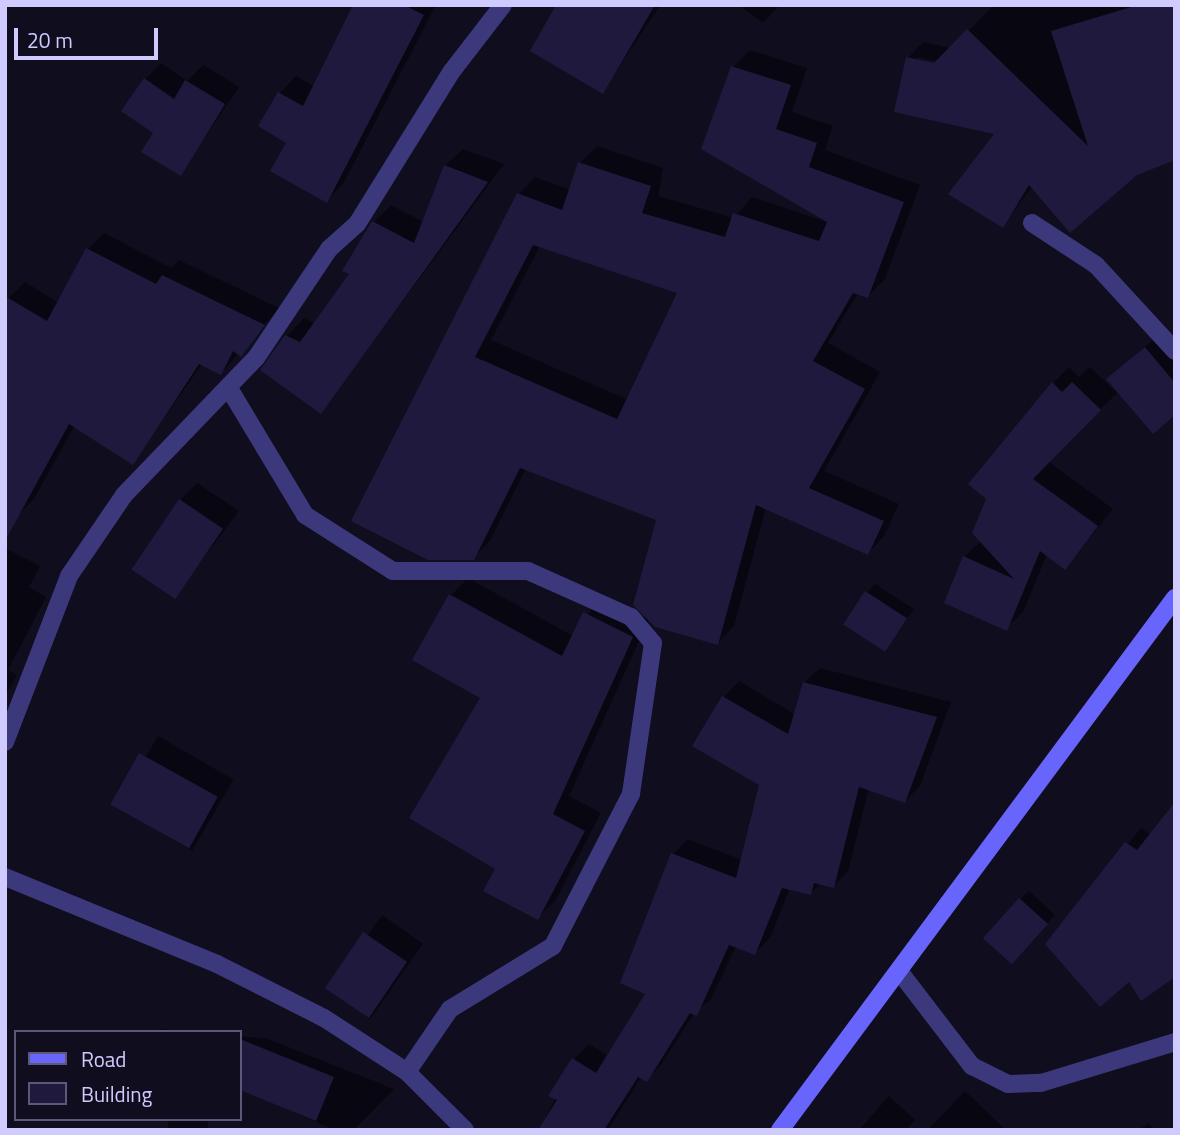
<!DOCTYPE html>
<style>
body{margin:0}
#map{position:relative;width:1180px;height:1135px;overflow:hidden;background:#0f0d1e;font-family:"Titillium Web",sans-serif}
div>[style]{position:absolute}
.shadow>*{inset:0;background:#0007;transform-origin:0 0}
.building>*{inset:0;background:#20193e;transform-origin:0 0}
.street>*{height:18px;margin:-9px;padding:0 9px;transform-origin:9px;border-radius:9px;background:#3b397c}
.secondary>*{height:18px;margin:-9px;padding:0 9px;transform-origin:9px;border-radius:9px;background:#6765fb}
span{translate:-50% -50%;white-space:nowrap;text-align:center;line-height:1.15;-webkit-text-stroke:6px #0f0d1e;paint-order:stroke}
.frame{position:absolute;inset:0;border:7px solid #d0cbfe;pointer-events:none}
.legend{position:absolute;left:14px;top:1030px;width:228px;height:91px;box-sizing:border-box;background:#0f0d1e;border:2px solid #5c5978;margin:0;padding:9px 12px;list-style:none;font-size:21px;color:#d0cbfe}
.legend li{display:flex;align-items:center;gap:14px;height:35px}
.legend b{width:35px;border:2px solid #5c5978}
.scale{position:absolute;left:14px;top:28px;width:144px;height:32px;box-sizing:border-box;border:4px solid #d0cbfe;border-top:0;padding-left:9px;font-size:21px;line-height:24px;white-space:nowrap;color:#d0cbfe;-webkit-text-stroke:5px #0f0d1e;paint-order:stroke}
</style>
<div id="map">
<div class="shadow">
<div style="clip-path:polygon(355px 5px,436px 5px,343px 184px,326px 201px,289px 142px,280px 93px,296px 76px,315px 87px)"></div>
<div style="clip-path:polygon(561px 5px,660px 5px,603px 92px)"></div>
<div style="clip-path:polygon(739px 5px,780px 5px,763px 23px)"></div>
<div style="clip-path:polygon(evenodd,994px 5px,1175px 5px,1175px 158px,1033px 186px,1003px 225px,997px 133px,908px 58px,923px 42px,951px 48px,994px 5px,917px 57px,943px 63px,943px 67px,917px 61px,917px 57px)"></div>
<div style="clip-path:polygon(evenodd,750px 50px,807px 68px,792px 112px,833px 126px,825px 150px,920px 185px,885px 279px,868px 296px,858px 293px,828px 343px,880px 372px,824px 471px,899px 504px,884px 536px,868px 553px,766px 507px,734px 626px,718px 643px,649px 619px,569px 796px,601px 813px,555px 901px,537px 918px,497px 868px,482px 697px,451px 595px,468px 578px,573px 636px,601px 596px,647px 619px,658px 519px,526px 468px,490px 541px,473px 558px,353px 520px,519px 194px,535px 177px,571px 190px,580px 163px,597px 146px,663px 168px,658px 196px,734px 218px,752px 197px,827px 222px,733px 67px,750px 50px,540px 246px,680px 292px,628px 400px,491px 340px,540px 246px)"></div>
<div style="clip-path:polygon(161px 63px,187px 81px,203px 65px,239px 87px,180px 174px,155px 133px,145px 79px)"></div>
<div style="clip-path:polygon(463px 149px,504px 164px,321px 412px,287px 336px,304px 318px,315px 324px,351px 273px,345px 270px,374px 222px,391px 205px,424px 222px,445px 166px)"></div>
<div style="clip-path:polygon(104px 233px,171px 268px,179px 260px,279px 308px,221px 373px,202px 364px,133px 462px,75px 425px,34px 499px,18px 515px,8px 299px,25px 282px,59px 303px,88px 249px)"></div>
<div style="clip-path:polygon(1163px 331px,1175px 345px,1175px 413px,1109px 379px)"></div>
<div style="clip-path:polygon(1069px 367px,1079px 377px,1090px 367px,1117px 393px,1048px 461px,1113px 509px,1065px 568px,1047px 554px,1023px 612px,1006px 628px,964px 557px,981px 541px,1053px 383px)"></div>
<div style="clip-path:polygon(197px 483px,239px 511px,175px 596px,180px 500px)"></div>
<div style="clip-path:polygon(7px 549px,40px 566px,29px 587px,46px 597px,8px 670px,17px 675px,5px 696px)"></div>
<div style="clip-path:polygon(875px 584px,914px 609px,884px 649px,867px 592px)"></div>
<div style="clip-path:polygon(820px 668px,951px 702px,920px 786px,905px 801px,869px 788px,848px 871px,833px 887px,821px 883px,811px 893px,790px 888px,770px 938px,755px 953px,736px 946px,711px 999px,694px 1013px,661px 1065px,646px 1080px,641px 1077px,608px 1130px,540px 1130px,574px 1059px,589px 1044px,608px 1056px,647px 993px,673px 854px,688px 839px,742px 860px,761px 784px,695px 746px,724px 697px,739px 681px,796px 715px,804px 683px)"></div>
<div style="left:158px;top:736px;width:87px;height:82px;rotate:30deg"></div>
<div style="clip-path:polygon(1141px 828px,1151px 835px,1129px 979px,1048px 943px)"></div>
<div style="clip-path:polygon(1029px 891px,1055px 915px,1020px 953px,1020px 899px)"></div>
<div style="left:382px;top:915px;width:50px;height:92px;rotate:35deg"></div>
<div style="clip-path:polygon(159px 1029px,188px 1032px,156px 1032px)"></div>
<div style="clip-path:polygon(240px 1036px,268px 1039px,394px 1089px,354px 1130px,334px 1130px,240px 1088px)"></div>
<div style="clip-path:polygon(965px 1091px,1006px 1130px,928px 1130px)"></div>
<div style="clip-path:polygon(889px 1096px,915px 1120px,906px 1130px,859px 1130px)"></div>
<div style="left:168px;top:1119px;width:40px;height:11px"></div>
<div style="clip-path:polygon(1149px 1123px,1153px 1130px,1138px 1130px)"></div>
</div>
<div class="building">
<div style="clip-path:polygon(353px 5px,404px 5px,424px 15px,327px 203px,270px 171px,286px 143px,258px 126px,278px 92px,303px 106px)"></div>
<div style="clip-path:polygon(556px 5px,655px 5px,603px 94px,530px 51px)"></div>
<div style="clip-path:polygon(1138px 5px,1175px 5px,1175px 160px,1137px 175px,1070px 233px,1029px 185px,1003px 228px,948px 194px,994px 134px,894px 112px,906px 57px,934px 63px,967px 29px,1088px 146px,1051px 31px)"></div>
<div style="clip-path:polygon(evenodd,731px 66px,791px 85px,776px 129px,817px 143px,809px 167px,904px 202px,868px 298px,853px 293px,813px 361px,865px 389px,809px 488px,884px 521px,868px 555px,756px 505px,718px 645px,655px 627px,633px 605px,656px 520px,520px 468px,474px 560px,428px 560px,351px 521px,517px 193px,562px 210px,578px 162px,651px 186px,642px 213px,725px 237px,733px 213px,819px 241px,827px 222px,701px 149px,731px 66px,533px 245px,677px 293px,617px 419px,475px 357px,533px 245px)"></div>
<div style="clip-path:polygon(144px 78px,174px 99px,185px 80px,225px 104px,181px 176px,141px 152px,153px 133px,121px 111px)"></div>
<div style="clip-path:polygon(444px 165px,488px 182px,321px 414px,260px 370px,285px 335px,300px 342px,349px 274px,342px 271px,372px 221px,414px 243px)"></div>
<div style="clip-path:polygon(86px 248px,156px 284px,162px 275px,265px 325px,241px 357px,233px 351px,221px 375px,199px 364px,133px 465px,69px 424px,5px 541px,5px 296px,47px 321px)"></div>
<div style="clip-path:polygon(1145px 347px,1175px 383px,1175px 415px,1153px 434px,1106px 379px)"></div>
<div style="clip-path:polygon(1052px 382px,1062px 392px,1072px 382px,1101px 410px,1033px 479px,1098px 526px,1065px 570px,1040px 551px,1007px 631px,944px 603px,963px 556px,1014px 579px,972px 533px,986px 499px,968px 484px)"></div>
<div style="left:179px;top:499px;width:53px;height:85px;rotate:34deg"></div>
<div style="left:865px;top:591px;width:50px;height:40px;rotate:33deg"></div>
<div style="clip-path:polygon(449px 594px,562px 656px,583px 612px,633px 637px,553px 814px,585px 831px,538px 920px,483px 891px,495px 869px,409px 818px,480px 698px,412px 660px)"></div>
<div style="clip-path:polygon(803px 682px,937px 717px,905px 803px,859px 787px,834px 888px,814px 883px,811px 895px,782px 888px,755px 955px,729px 945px,697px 1016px,690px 1013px,647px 1082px,638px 1077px,604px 1130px,538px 1130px,557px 1100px,548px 1096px,572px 1058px,596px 1073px,645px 994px,620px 983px,671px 853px,736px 878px,759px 785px,692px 746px,722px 696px,788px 734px)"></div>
<div style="left:139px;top:753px;width:90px;height:59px;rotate:29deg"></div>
<div style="clip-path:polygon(1175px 802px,1175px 977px,1141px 1001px,1129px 982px,1100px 1007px,1045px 944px,1125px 842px,1137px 850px)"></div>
<div style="left:1019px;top:898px;width:39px;height:54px;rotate:42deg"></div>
<div style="left:363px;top:932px;width:53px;height:68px;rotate:34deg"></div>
<div style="clip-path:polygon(240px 1039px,334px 1077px,316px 1121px,240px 1090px)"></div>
</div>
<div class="street">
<div style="left:1032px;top:223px;width:77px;rotate:33.3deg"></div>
<div style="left:1096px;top:265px;width:117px;rotate:47.4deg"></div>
<div style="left:230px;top:390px;width:146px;rotate:59deg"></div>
<div style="left:305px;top:515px;width:104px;rotate:32.5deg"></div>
<div style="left:393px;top:571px;width:135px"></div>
<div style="left:528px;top:571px;width:113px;rotate:24.1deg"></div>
<div style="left:631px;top:617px;width:34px;rotate:50deg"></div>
<div style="left:653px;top:643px;width:153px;rotate:98.3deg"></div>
<div style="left:631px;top:794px;width:171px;rotate:117.2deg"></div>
<div style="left:553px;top:946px;width:121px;rotate:148.5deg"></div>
<div style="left:450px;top:1009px;width:76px;rotate:124.3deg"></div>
<div style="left:5px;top:742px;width:178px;rotate:-68.9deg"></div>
<div style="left:69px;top:576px;width:98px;rotate:-55.8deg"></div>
<div style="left:124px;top:495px;width:190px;rotate:-46.1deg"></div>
<div style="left:256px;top:358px;width:131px;rotate:-56.2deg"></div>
<div style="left:329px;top:249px;width:38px;rotate:-42deg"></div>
<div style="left:357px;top:224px;width:180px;rotate:-58.2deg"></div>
<div style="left:452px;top:71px;width:83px;rotate:-52.3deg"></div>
<div style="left:5px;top:877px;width:229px;rotate:22.3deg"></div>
<div style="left:217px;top:964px;width:120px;rotate:26.8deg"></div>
<div style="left:324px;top:1018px;width:99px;rotate:33deg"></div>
<div style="left:407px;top:1072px;width:82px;rotate:45deg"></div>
<div style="left:899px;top:971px;width:120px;rotate:52.5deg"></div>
<div style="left:972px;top:1066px;width:40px;rotate:26.6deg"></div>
<div style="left:1008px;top:1084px;width:33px;rotate:-2deg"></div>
<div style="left:1041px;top:1083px;width:140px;rotate:-17deg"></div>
</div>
<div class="secondary">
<div style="left:780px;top:1130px;width:663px;rotate:-53.41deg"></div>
</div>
<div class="frame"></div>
<ul class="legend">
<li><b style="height:9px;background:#6765fb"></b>Road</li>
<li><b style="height:19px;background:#20193e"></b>Building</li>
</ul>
<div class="scale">20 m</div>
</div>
